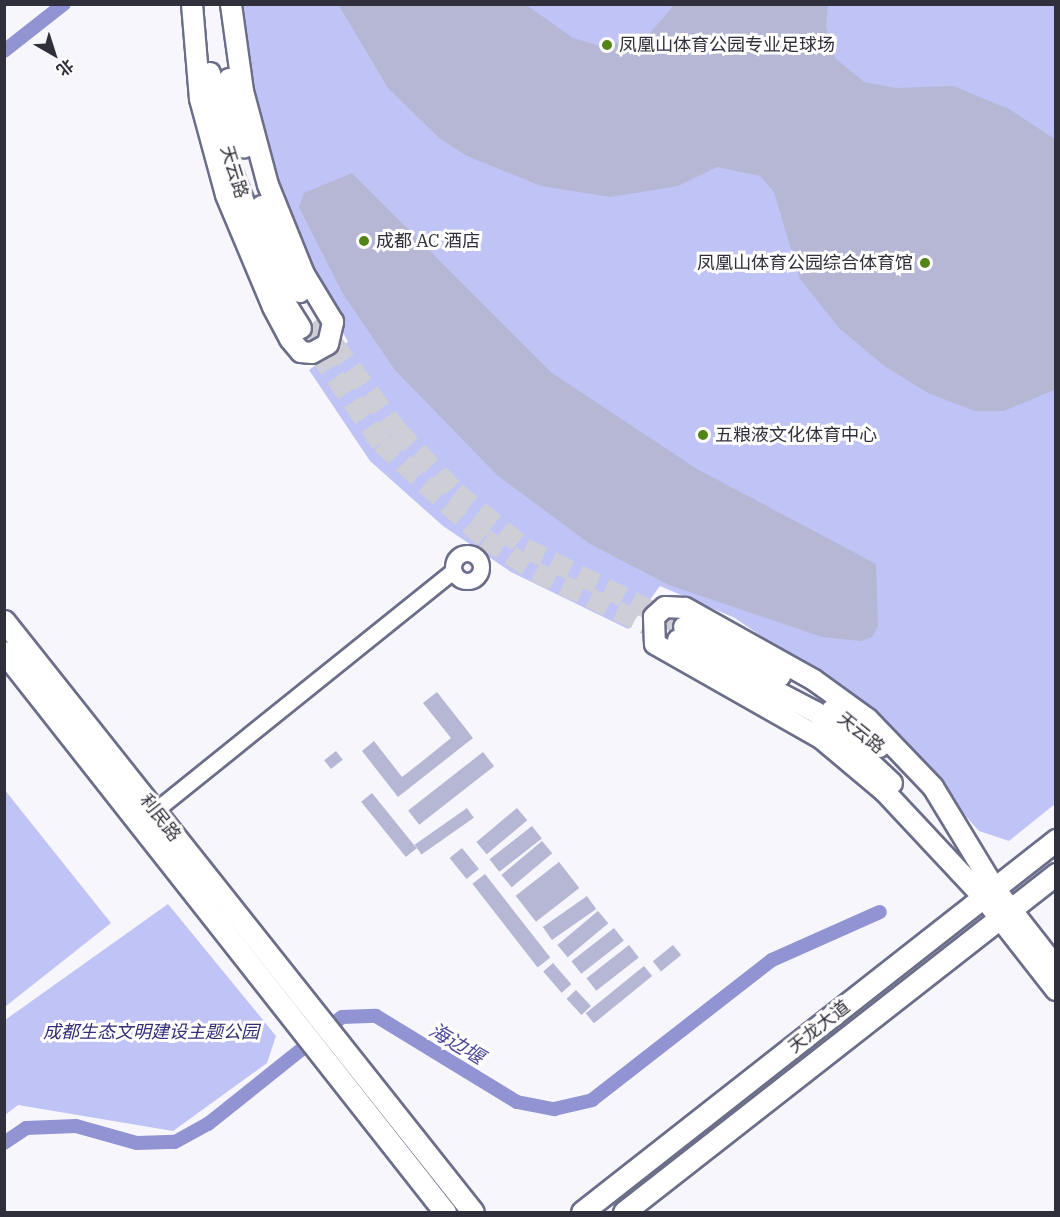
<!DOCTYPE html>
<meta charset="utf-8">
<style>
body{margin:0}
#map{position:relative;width:1060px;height:1217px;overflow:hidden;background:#f6f6fc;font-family:"IBM Plex Serif","Noto Sans SC",serif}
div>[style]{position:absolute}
.green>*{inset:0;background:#c0c3f5}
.canal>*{height:14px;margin:-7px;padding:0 7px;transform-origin:7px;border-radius:7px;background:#9193d2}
.building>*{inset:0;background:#b5b7d4;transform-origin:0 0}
.tertiary-tunnel>*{height:20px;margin-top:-10px;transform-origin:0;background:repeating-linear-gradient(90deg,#ceced6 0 20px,transparent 0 30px)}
.roads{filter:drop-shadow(2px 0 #6c6e89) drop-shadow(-2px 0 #6c6e89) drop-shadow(0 2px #6c6e89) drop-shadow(0 -2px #6c6e89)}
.minor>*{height:15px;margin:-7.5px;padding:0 7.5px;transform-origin:7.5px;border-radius:7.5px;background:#fff}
.minor>.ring{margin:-7.5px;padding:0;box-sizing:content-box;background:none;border:15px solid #fff;border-radius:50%}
.tertiary>*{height:20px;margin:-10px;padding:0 10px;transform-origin:10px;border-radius:10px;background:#fff}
.secondary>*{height:21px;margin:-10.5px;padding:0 10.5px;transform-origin:10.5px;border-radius:10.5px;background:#fff}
.dots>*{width:16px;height:16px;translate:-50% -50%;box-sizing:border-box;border:3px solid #fff;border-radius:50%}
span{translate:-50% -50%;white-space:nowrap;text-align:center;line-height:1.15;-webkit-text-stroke:6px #fff;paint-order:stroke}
.poi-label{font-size:18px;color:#30303c}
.left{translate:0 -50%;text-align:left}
.right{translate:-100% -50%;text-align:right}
.street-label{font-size:18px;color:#30303c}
.park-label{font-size:18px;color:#332d76;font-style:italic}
.water-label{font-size:20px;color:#4e4b98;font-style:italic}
.frame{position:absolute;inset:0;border:6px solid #30303c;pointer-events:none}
.north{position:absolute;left:24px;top:24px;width:60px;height:60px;-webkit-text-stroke:4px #fff;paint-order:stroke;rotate:141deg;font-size:16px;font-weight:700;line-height:24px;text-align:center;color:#30303c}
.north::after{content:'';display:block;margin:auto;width:21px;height:27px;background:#30303c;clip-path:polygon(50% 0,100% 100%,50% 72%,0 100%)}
</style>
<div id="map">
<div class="green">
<div style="clip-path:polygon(241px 5px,1055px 5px,1055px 804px,1009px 841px,979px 831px,876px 715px,735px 618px,660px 586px,628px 629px,511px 572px,443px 526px,370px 461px,309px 370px,348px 342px,291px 235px,248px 72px)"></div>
<div style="clip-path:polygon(4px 789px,111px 923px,6px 1006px,4px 1004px)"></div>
<div style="clip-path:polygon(168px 904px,276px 1036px,267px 1063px,173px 1131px,18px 1105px,5px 1115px,5px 1020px)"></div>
</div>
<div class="canal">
<div style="left:4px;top:51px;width:76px;rotate:-38.1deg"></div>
<div style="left:4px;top:1143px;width:27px;rotate:-34deg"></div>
<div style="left:26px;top:1128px;width:50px;rotate:-2.3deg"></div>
<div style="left:76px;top:1126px;width:63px;rotate:15.6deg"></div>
<div style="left:137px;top:1143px;width:38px;rotate:-2deg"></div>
<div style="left:175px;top:1142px;width:38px;rotate:-29deg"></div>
<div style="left:208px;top:1124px;width:171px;rotate:-38.6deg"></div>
<div style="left:342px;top:1017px;width:34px;rotate:-2deg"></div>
<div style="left:376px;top:1016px;width:165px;rotate:31.4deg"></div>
<div style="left:517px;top:1102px;width:38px;rotate:11deg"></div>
<div style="left:554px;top:1109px;width:39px;rotate:-13deg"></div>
<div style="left:592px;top:1100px;width:228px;rotate:-37.9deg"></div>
<div style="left:772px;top:960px;width:118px;rotate:-24deg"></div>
</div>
<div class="building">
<div style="clip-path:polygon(338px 4px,525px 4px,573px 38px,603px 47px,649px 34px,675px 4px,828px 4px,826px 27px,835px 58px,864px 82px,896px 88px,953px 86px,1009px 109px,1056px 140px,1056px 389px,1004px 411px,975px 411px,928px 393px,883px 365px,839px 328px,800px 279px,774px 192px,760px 176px,717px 167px,678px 186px,610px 197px,541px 186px,467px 156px,439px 138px,388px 88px)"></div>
<div style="clip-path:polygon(352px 173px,552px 373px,697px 469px,876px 564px,878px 626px,872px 637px,861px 641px,822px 637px,669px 585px,590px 544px,497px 475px,395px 370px,343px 294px,299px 207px,304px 193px)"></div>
<div style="clip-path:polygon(437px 692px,473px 738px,398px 797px,362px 751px,374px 741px,402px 777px,420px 763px,451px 738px,423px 703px)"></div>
<div style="left:336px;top:751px;width:11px;height:15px;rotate:52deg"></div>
<div style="left:483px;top:752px;width:18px;height:95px;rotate:52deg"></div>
<div style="left:372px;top:793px;width:71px;height:14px;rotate:51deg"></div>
<div style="left:467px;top:808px;width:12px;height:64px;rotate:55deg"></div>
<div style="left:517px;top:808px;width:16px;height:53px;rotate:50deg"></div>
<div style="left:532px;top:826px;width:16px;height:54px;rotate:52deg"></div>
<div style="left:542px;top:841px;width:16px;height:53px;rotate:50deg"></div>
<div style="left:462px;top:848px;width:27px;height:16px;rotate:51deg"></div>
<div style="left:559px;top:862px;width:33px;height:55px;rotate:52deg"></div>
<div style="left:485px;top:874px;width:106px;height:16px;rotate:52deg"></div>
<div style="left:587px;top:896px;width:16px;height:54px;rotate:55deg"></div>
<div style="left:598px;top:911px;width:16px;height:53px;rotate:50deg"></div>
<div style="left:614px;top:928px;width:16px;height:54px;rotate:52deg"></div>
<div style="left:629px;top:945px;width:16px;height:54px;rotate:52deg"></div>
<div style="left:673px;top:945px;width:13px;height:26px;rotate:51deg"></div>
<div style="left:553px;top:963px;width:28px;height:13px;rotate:49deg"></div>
<div style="left:644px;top:966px;width:13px;height:75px;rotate:51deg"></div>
<div style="left:576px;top:990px;width:22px;height:13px;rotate:47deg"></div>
</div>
<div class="tertiary-tunnel">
<div style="left:316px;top:320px;width:137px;rotate:53.6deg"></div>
<div style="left:397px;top:430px;width:86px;rotate:46.4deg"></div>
<div style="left:456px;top:492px;width:89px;rotate:39.1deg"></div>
<div style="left:525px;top:548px;width:178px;rotate:26.4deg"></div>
<div style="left:301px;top:328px;width:140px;rotate:55.2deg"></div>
<div style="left:381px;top:443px;width:142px;rotate:42.7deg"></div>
<div style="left:485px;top:539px;width:61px;rotate:32.9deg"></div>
<div style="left:536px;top:572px;width:157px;rotate:25.6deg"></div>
</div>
<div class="roads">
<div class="minor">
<div class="ring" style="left:453px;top:553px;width:13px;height:13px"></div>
<div style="left:147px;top:817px;width:393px;rotate:-38.8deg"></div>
</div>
<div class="tertiary">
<div style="left:192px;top:4px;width:95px;rotate:85.2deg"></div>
<div style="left:200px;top:99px;width:99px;rotate:74.8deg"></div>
<div style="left:226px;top:195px;width:121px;rotate:67.2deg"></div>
<div style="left:273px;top:307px;width:36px;rotate:62deg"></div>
<div style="left:290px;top:339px;width:17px;rotate:50deg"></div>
<div style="left:301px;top:352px;width:11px;rotate:5deg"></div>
<div style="left:312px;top:353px;width:18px;rotate:-29deg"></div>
<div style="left:328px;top:344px;width:23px;rotate:-77deg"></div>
<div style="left:333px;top:322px;width:56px;rotate:-121.1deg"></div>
<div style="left:304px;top:274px;width:96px;rotate:-112deg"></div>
<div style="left:268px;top:185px;width:97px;rotate:-104.9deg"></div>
<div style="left:243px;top:91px;width:88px;rotate:-97.9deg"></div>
<div style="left:210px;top:73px;width:99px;rotate:77.8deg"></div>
<div style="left:231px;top:170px;width:141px;rotate:68deg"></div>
<div style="left:284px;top:301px;width:32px;rotate:58deg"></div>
<div style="left:229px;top:79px;width:70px;rotate:77.6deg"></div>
<div style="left:262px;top:206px;width:94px;rotate:66.2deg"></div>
<div style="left:684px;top:627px;width:108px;rotate:27deg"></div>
<div style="left:678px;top:640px;width:156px;rotate:27.6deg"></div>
<div style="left:816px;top:712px;width:104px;rotate:43.1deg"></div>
<div style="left:832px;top:710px;width:60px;rotate:38.2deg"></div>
<div style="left:1056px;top:967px;width:99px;rotate:-128deg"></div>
<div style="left:995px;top:889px;width:119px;rotate:-121.3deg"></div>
<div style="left:933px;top:787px;width:94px;rotate:-133.7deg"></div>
<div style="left:868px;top:719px;width:67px;rotate:-144.2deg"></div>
<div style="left:814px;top:680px;width:148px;rotate:-150.8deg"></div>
<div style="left:685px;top:608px;width:20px;rotate:-177deg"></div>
<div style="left:665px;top:607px;width:15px;rotate:138deg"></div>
<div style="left:654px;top:617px;width:27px;rotate:88deg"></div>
<div style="left:655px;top:644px;width:192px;rotate:29.6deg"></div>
<div style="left:822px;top:739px;width:81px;rotate:40deg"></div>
<div style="left:884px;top:791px;width:146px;rotate:46.9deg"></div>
<div style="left:984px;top:898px;width:117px;rotate:52deg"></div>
</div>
<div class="secondary">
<div style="left:4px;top:621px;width:754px;rotate:51.57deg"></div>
<div style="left:4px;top:652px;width:713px;rotate:51.78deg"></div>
<div style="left:582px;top:1212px;width:603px;rotate:-38.13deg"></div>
<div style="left:624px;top:1212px;width:549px;rotate:-38.04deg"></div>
</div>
</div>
<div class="dots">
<div style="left:607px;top:45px;background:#528418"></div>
<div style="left:364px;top:241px;background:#528418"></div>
<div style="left:925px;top:263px;background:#528418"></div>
<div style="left:703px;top:435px;background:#528418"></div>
</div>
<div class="poi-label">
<span class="left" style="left:619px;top:45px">凤凰山体育公园专业足球场</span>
<span class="left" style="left:376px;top:241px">成都 AC 酒店</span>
<span class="right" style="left:913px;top:263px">凤凰山体育公园综合体育馆</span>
<span class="left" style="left:715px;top:435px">五粮液文化体育中心</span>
</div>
<div class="street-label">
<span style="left:234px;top:172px;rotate:73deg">天云路</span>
<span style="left:861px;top:733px;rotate:39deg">天云路</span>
<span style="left:160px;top:818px;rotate:52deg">利民路</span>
<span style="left:819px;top:1027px;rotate:-38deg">天龙大道</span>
</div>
<div class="park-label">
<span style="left:151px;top:1032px">成都生态文明建设主题公园</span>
</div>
<div class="water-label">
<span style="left:457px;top:1043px;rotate:31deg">海边堰</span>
</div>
<div class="frame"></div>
<div class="north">北</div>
</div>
